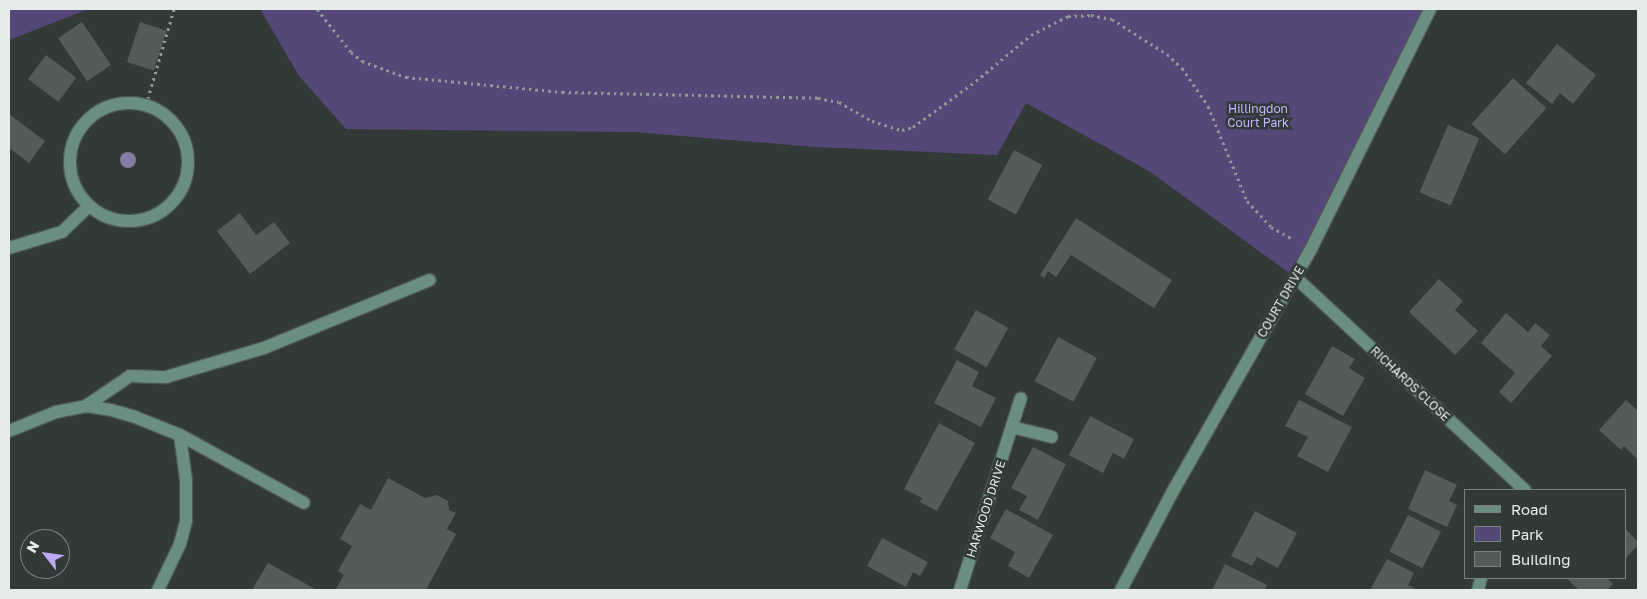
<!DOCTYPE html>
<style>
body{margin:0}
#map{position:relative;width:1647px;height:599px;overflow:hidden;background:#313a36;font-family:"Golos Text",sans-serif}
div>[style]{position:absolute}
.green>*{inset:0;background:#564779}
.building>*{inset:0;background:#535c59;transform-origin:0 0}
.path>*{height:3px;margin-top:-1.5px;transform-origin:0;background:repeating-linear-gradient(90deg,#919895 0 2.5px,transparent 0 6.5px)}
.roads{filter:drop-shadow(1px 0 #4e5653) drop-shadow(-1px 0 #4e5653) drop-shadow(0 1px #4e5653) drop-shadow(0 -1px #4e5653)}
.minor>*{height:12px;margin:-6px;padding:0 6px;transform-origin:6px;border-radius:6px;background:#6a8f80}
.minor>.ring{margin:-6px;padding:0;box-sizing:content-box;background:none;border:12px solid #6a8f80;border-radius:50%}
.trees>*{width:16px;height:16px;margin:-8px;border-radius:50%;background:#857da5}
span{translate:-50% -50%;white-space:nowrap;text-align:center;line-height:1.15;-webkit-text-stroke:5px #313a36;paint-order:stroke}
.park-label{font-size:12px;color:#c9b4ff}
.street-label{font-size:12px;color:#e6ece9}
.frame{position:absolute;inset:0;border:10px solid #e6ece9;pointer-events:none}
.legend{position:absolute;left:1464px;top:489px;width:162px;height:90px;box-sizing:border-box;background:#313a36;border:1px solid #79817e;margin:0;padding:6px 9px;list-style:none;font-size:15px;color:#e6ece9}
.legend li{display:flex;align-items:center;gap:10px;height:25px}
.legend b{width:25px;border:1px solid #79817e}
.north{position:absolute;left:20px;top:529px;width:50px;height:50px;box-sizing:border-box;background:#313a36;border:1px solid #79817e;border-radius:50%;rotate:300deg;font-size:14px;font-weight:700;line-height:20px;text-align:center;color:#e6ece9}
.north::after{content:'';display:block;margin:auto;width:18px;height:22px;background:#bea9f4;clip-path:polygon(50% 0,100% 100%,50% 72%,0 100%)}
</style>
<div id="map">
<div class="green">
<div style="clip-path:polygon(9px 9px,89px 9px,9px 40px)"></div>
<div style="clip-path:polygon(260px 9px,1430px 9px,1296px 278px,1149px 171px,1026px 103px,997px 155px,817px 147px,634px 132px,346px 129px,299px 76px)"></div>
</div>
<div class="building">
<div style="left:82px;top:22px;width:52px;height:29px;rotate:56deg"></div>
<div style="left:140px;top:22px;width:28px;height:42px;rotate:18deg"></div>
<div style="clip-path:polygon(1557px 44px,1596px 75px,1573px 104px,1560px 93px,1552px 104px,1526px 83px)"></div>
<div style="left:46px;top:55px;width:38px;height:30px;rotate:37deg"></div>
<div style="left:1513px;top:78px;width:45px;height:62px;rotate:42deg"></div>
<div style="clip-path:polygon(9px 114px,45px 141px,29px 163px,9px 148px)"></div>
<div style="left:1448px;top:125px;width:34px;height:73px;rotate:23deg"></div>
<div style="left:1014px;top:150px;width:32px;height:56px;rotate:28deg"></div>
<div style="clip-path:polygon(240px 213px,256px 235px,274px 222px,290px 243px,250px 274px,217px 231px)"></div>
<div style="clip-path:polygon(1076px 218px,1172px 280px,1154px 308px,1071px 255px,1056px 277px,1048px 271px,1044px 278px,1040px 275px)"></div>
<div style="clip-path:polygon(1439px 279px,1463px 301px,1455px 310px,1478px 331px,1455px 355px,1409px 312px)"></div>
<div style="left:976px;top:310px;width:37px;height:45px;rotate:29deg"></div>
<div style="clip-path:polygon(1506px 313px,1528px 332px,1535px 323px,1550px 335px,1541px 346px,1552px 356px,1511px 403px,1499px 392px,1515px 373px,1481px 343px)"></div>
<div style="left:1058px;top:337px;width:44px;height:50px;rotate:28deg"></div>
<div style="clip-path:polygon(1332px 346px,1355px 359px,1349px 368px,1365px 378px,1343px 416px,1305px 394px)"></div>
<div style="clip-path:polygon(957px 360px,979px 372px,972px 386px,996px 398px,981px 427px,934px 403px)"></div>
<div style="clip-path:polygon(1299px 400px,1352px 427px,1328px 472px,1297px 456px,1308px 437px,1285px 426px)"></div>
<div style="clip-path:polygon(1626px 400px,1638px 411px,1638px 460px,1624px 446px,1621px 450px,1599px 430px)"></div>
<div style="clip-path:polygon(1090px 416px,1134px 439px,1124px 459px,1113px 453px,1103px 473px,1069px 455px)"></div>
<div style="clip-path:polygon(939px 423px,975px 443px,937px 511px,920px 502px,922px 498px,904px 489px)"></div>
<div style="clip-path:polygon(1033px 447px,1066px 464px,1038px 520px,1019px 510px,1027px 496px,1011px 488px)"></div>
<div style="clip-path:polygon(1425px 470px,1457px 485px,1449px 501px,1457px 505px,1447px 527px,1408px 509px)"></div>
<div style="clip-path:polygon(388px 478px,425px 498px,437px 495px,448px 501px,449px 510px,456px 513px,447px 529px,456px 534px,426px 590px,335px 590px,344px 575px,338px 571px,352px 546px,340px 539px,360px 504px,371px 510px)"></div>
<div style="clip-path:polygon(1006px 509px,1053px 535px,1029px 578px,1008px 566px,1015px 552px,990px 538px)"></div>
<div style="clip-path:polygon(1255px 511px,1297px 533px,1278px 568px,1257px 557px,1252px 566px,1231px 556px)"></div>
<div style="left:1408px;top:515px;width:37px;height:41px;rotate:27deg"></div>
<div style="clip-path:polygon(1626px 529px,1638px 542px,1638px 545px,1626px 558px)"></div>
<div style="clip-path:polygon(882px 538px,928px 562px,920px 576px,913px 572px,906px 587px,867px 566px)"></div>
<div style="clip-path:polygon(1387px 559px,1414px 573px,1408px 585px,1418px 590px,1370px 590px)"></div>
<div style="clip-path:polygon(268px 563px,317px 590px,255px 590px,253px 588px)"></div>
<div style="clip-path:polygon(1225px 564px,1267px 585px,1265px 590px,1212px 590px)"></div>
<div style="clip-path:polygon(1566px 578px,1607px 578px,1613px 584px,1607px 590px,1579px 590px)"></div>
</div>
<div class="path">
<div style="left:317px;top:9px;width:55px;rotate:51.7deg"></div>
<div style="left:351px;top:52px;width:14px;rotate:39deg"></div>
<div style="left:362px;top:61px;width:47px;rotate:20deg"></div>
<div style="left:406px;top:77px;width:157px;rotate:5.5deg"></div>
<div style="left:562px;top:92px;width:256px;rotate:1.3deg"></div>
<div style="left:818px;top:98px;width:21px;rotate:11deg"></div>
<div style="left:839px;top:102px;width:38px;rotate:30deg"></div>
<div style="left:872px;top:121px;width:31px;rotate:17deg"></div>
<div style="left:902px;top:130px;width:11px;rotate:-15deg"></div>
<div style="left:913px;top:127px;width:78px;rotate:-36.1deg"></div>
<div style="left:976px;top:81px;width:72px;rotate:-39.9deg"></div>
<div style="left:1031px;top:35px;width:42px;rotate:-27.2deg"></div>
<div style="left:1068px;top:16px;width:23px;rotate:-2deg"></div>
<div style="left:1091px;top:15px;width:21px;rotate:11deg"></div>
<div style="left:1112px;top:19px;width:65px;rotate:32.5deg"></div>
<div style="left:1167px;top:54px;width:21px;rotate:43deg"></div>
<div style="left:1182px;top:68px;width:46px;rotate:55.6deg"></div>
<div style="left:1208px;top:106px;width:103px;rotate:67.7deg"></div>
<div style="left:1247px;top:201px;width:35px;rotate:47deg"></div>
<div style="left:1271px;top:227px;width:25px;rotate:29deg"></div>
<div style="left:146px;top:105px;width:100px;rotate:-73.7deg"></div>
</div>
<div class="roads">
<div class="minor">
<div class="ring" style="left:70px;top:103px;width:106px;height:106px"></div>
<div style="left:9px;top:248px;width:55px;rotate:-16.8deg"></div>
<div style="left:62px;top:232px;width:37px;rotate:-44deg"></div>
<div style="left:1296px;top:278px;width:312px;rotate:42.8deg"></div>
<div style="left:86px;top:406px;width:25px;rotate:9deg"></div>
<div style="left:111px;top:410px;width:25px;rotate:16deg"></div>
<div style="left:135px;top:417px;width:48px;rotate:21.8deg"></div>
<div style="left:180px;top:435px;width:141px;rotate:28.7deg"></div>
<div style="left:1012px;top:427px;width:41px;rotate:14deg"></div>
<div style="left:9px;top:431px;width:51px;rotate:-22deg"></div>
<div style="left:56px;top:412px;width:31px;rotate:-11deg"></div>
<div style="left:86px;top:406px;width:53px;rotate:-34.3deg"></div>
<div style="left:130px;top:376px;width:36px;rotate:2deg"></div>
<div style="left:166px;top:377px;width:102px;rotate:-16.5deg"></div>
<div style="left:264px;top:348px;width:179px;rotate:-22.3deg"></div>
<div style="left:158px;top:590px;width:51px;rotate:-64.4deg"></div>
<div style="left:180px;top:544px;width:24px;rotate:-75deg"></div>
<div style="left:186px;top:521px;width:41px;rotate:-90deg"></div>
<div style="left:186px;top:480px;width:45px;rotate:-97.6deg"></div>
<div style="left:960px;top:590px;width:201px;rotate:-72.4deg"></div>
<div style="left:1121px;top:590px;width:112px;rotate:-62.3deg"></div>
<div style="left:1173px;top:491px;width:279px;rotate:-60.3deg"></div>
<div style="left:1311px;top:249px;width:268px;rotate:-63.6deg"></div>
<div style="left:1478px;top:590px;width:12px;rotate:-76deg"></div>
</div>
</div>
<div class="trees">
<div style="left:128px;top:160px"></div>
</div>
<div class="park-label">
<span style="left:1258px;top:116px">Hillingdon<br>Court Park</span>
</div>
<div class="street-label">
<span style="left:1281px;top:302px;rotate:-60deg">COURT DRIVE</span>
<span style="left:1410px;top:384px;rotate:43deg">RICHARDS CLOSE</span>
<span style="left:986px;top:509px;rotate:-72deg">HARWOOD DRIVE</span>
</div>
<div class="frame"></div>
<ul class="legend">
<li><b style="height:6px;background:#6a8f80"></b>Road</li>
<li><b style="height:14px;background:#564779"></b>Park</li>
<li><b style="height:14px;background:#535c59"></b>Building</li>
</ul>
<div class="north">N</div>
</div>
